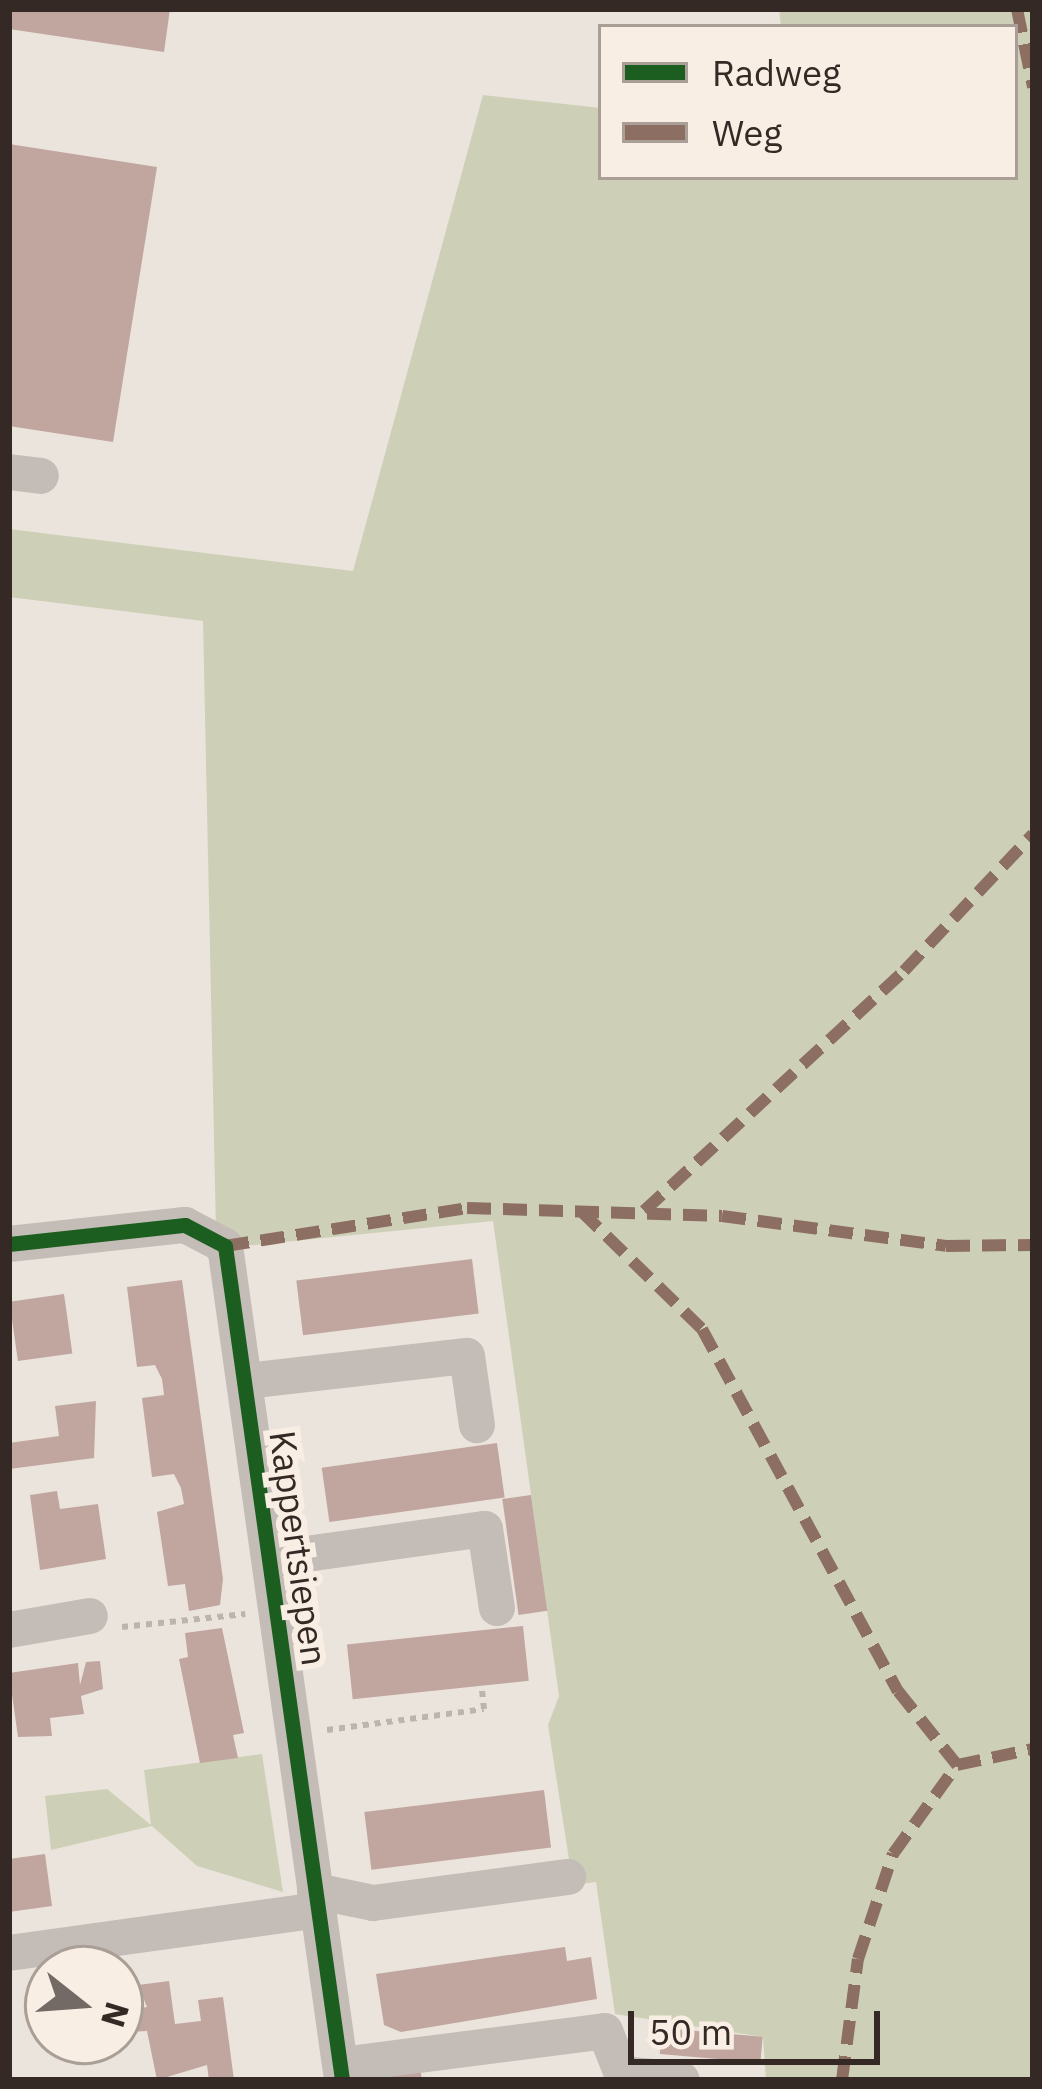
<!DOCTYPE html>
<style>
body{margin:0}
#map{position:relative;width:1042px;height:2089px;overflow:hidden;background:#ebe4dd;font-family:"IBM Plex Sans",sans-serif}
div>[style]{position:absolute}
.green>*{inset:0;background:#cdd0b6}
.building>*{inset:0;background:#c0a69e;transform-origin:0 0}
.path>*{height:6px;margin-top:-3px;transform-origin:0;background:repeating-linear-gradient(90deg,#bcb4af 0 6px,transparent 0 12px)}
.minor>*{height:36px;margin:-18px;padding:0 18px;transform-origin:18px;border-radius:18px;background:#c4bcb6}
.quiet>*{height:12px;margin-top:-6px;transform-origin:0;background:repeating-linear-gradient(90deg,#8d6e63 0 24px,transparent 0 36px)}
.cycleway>*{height:15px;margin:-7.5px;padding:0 7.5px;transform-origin:7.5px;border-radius:7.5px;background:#1b5e20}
span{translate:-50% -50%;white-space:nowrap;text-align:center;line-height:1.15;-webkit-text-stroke:12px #f9eee3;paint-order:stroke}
.street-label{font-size:36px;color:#342925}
.frame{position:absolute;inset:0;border:12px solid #342925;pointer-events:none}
.legend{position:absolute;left:598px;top:24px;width:420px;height:156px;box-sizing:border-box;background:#f9eee3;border:3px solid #aa9f97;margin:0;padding:15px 21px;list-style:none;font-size:36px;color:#342925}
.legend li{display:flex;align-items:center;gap:24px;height:60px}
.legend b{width:60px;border:3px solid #aa9f97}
.north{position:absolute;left:24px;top:1945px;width:120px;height:120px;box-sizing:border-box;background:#f9eee3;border:3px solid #aa9f97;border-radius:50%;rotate:107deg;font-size:33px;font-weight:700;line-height:48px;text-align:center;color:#342925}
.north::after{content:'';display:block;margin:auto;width:42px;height:54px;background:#746a65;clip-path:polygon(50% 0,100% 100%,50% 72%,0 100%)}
.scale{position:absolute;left:628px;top:2011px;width:252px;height:54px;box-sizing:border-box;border:6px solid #342925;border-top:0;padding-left:15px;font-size:36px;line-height:42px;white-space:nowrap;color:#342925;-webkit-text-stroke:9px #f9eee3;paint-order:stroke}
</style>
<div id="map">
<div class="green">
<div style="clip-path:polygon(779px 9px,1033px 9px,1033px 2080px,766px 2080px,763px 2037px,615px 2014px,596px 1882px,573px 1885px,548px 1725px,559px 1696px,493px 1221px,233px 1247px,216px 1232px,203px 621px,9px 597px,9px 529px,353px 571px,483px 95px,601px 108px,601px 177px,1015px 177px,1015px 27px,781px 27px)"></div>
<div style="clip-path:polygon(262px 1754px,283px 1892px,197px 1866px,152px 1826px,51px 1850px,45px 1796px,107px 1789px,151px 1825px,144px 1770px)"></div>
</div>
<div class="building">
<div style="clip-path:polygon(9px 9px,170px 9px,164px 52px,9px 29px)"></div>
<div style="clip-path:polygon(9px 144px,157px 167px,113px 442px,9px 426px)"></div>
<div style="left:472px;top:1259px;width:55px;height:177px;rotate:83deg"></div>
<div style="clip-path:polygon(182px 1280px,223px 1579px,220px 1605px,189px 1611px,185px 1584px,168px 1586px,157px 1512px,184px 1504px,181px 1488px,174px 1474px,152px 1477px,142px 1398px,164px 1395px,162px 1379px,155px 1365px,137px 1367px,127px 1287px)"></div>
<div style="left:64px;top:1294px;width:60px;height:55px;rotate:82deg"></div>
<div style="clip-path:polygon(96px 1401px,94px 1458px,9px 1469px,9px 1443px,59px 1436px,55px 1406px)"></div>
<div style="left:497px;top:1443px;width:55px;height:177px;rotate:82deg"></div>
<div style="clip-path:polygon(57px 1491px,60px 1509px,98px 1504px,106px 1559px,40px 1570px,30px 1495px)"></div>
<div style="left:531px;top:1495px;width:117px;height:29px;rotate:82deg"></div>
<div style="left:523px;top:1626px;width:55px;height:177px;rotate:84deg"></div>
<div style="clip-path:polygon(222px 1628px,244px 1733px,233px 1735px,238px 1758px,200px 1763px,179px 1659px,188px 1657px,185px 1633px)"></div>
<div style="clip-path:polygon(100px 1661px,103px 1689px,81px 1696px,84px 1714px,50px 1718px,52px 1736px,18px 1737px,9px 1673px,78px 1663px,80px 1685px,86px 1662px)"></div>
<div style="left:544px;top:1790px;width:58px;height:181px;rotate:83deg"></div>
<div style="clip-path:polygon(45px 1854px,52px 1906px,9px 1912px,9px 1859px)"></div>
<div style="clip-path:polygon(565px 1947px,567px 1961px,591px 1957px,597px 1999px,401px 2032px,384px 2025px,376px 1974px)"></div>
<div style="clip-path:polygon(169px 1981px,175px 2024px,201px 2021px,198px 2000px,223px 1997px,234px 2080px,209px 2080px,207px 2065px,157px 2080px,147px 2031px,130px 2032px,127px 2010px,147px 2007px,138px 1985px)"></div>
<div style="left:662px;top:2028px;width:101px;height:26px;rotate:5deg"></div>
<div style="clip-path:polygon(420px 2067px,422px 2080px,391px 2080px,389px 2072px)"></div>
</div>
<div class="path">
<div style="left:122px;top:1627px;width:124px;rotate:-6deg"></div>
<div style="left:327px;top:1730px;width:158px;rotate:-7.6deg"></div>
<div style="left:484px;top:1709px;width:19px;rotate:-96deg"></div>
</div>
<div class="minor">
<div style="left:9px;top:472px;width:32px;rotate:7deg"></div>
<div style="left:9px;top:1244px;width:177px;rotate:-6.2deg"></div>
<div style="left:185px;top:1225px;width:45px;rotate:27.7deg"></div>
<div style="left:225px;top:1246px;width:842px;rotate:82.01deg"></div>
<div style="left:246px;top:1381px;width:222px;rotate:-6.5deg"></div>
<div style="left:467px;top:1356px;width:70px;rotate:81.8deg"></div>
<div style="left:271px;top:1559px;width:216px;rotate:-8deg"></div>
<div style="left:485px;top:1529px;width:80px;rotate:81.4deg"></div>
<div style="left:9px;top:1630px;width:82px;rotate:-9.8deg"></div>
<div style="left:315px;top:1891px;width:59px;rotate:11.7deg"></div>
<div style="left:373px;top:1903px;width:197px;rotate:-7.6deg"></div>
<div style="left:9px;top:1953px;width:312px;rotate:-7.9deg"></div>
<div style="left:341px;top:2065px;width:266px;rotate:-7.3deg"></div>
<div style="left:605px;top:2031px;width:46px;rotate:68.4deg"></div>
<div style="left:622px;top:2074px;width:60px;rotate:5.7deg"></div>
</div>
<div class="quiet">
<div style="left:1017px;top:9px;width:80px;rotate:78.4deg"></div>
<div style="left:581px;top:1211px;width:169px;rotate:44.3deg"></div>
<div style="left:702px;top:1329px;width:412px;rotate:61.6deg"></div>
<div style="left:898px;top:1691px;width:95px;rotate:51.4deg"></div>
<div style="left:644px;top:1211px;width:354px;rotate:-42.7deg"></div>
<div style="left:904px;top:971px;width:188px;rotate:-46.7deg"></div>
<div style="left:225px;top:1246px;width:245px;rotate:-8.9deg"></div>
<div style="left:467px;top:1208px;width:255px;rotate:1.8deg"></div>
<div style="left:722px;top:1216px;width:226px;rotate:7.6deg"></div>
<div style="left:946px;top:1246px;width:87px;rotate:-0.7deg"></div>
<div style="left:842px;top:2080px;width:122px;rotate:-82.5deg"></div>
<div style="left:858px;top:1959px;width:111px;rotate:-71.6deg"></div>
<div style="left:893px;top:1854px;width:110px;rotate:-54.3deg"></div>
<div style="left:957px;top:1765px;width:78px;rotate:-11.9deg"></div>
</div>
<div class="cycleway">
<div style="left:9px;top:1244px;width:177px;rotate:-6.2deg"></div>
<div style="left:185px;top:1225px;width:45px;rotate:27.7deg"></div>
<div style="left:225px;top:1246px;width:842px;rotate:82.01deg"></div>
</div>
<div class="street-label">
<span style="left:299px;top:1548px;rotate:82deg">Kappertsiepen</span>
</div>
<div class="frame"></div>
<ul class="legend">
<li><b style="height:15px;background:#1b5e20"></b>Radweg</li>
<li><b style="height:15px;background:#8d6e63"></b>Weg</li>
</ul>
<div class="north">N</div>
<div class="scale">50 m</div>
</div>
